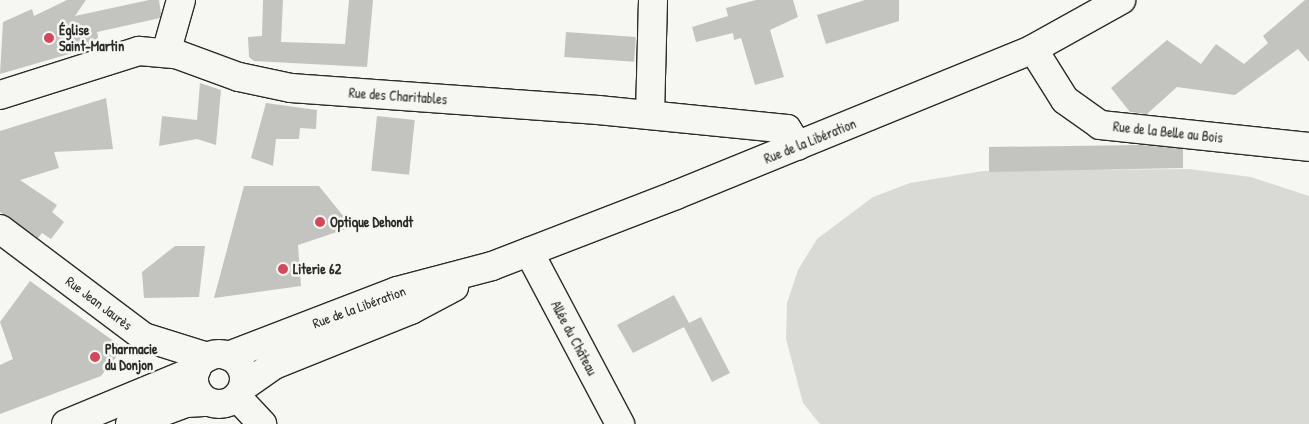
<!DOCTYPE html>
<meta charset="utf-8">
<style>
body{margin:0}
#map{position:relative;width:1309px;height:424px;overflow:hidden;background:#f6f6f2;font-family:"Patrick Hand",sans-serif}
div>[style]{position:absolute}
.green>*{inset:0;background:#d9d9d5}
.building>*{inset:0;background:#c3c3c0;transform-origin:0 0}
.roads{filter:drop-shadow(1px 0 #2b2b2b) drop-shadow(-1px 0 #2b2b2b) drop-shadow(0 1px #2b2b2b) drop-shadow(0 -1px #2b2b2b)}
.minor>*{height:28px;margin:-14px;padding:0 14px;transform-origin:14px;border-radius:14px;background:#f6f6f2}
.major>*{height:28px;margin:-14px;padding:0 14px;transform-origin:14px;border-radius:14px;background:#f6f6f2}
.major>.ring{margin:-14px;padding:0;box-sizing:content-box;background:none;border:28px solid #f6f6f2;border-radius:50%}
.dots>*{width:14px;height:14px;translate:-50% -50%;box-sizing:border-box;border:2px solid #f6f6f2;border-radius:50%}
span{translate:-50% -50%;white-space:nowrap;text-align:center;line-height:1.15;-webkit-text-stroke:5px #f6f6f2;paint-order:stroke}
.poi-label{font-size:14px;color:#2b2b2b;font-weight:700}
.left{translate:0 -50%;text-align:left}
.street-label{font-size:14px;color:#2b2b2b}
</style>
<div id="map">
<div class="green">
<div style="clip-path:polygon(1189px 169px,1251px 177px,1309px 196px,1309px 424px,820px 424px,803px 403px,786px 339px,787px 303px,798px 270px,817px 239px,873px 197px,910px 183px,983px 171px)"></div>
</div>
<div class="building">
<div style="clip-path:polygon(67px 0,86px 0,75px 16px,149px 0,159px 0,161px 14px,160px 18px,97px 32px,100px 45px,0 74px,3px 22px,32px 9px,34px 16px)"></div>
<div style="clip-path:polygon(263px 0,283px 0,281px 42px,345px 44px,349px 0,373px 0,367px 67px,254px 61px,249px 57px,248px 37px,262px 36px)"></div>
<div style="clip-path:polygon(756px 0,793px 0,798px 17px,770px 30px,784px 77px,755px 85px,741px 38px,734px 40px,733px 33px,696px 42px,692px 27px,728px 16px,726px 8px)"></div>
<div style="clip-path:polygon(865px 0,899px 0,899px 21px,826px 44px,817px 15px)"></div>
<div style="clip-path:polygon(1305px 0,1309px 0,1309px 62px,1298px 49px,1235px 95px,1177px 87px,1147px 114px,1130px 112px,1111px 88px,1167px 40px,1201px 64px,1216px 44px,1244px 64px,1268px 43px,1263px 36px)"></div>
<div style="left:566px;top:32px;width:70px;height:25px;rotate:4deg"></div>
<div style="clip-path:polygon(200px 83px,221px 90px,216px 145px,197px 139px,159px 146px,162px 116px,197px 120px)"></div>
<div style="clip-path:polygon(106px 98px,113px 149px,54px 152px,59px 168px,20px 180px,57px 205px,52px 212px,64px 222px,51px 239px,42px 233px,38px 238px,0 212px,0 131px)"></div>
<div style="clip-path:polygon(266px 103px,317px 110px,316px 129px,300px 128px,299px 139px,276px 139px,273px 166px,251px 158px)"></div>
<div style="left:377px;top:116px;width:38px;height:55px;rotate:6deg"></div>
<div style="clip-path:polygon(1141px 145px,1183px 149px,1183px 168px,989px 172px,989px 147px)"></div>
<div style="clip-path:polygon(244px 186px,319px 186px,352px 227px,298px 245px,301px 286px,214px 298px)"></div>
<div style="clip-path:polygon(175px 246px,205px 246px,199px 297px,144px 298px,142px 272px)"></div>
<div style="clip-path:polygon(30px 281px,119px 345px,120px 352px,101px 376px,0 414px,0 365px,13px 359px,0 322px)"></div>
<div style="clip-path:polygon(674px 295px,689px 323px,701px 317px,730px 373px,712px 382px,684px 327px,633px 353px,617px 325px)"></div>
</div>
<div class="roads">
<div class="minor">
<div style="left:1033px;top:49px;width:60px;rotate:57.9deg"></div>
<div style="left:1065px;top:100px;width:43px;rotate:35.5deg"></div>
<div style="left:1100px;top:125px;width:210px;rotate:6deg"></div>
<div style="left:166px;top:53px;width:55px;rotate:-74.2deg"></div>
<div style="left:0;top:95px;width:146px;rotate:-17.6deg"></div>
<div style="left:139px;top:51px;width:37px;rotate:5deg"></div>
<div style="left:176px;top:54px;width:67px;rotate:20.1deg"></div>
<div style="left:239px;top:77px;width:53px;rotate:11.9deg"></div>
<div style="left:291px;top:88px;width:308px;rotate:4.1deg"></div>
<div style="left:598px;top:110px;width:190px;rotate:5.7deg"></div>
<div style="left:787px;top:129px;width:20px;rotate:57deg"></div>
<div style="left:650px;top:115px;width:115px;rotate:-88.5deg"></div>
<div style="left:0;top:229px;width:180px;rotate:36.9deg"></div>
<div style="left:144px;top:337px;width:67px;rotate:17.4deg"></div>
<div style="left:529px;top:252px;width:195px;rotate:62.1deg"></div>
<div style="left:237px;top:397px;width:37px;rotate:47deg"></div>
</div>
<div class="major">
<div class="ring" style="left:194px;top:354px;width:22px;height:22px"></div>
<div style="left:228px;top:356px;width:181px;rotate:-21deg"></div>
<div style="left:397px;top:291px;width:98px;rotate:-14.7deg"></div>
<div style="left:492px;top:266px;width:197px;rotate:-21.1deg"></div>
<div style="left:676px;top:195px;width:386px;rotate:-22.2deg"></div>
<div style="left:1033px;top:49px;width:101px;rotate:-29.1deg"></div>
<div style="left:244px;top:386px;width:37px;rotate:-35deg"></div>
<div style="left:274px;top:365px;width:148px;rotate:-21.9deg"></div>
<div style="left:411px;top:310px;width:49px;rotate:-28.1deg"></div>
<div style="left:66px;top:424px;width:141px;rotate:-22.6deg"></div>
<div style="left:130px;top:424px;width:60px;rotate:-20.6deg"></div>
<div style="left:186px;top:403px;width:22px;rotate:-3deg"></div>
</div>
</div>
<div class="dots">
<div style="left:49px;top:38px;background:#d1495b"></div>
<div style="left:320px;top:222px;background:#d1495b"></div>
<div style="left:283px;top:269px;background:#d1495b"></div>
<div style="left:95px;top:357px;background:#d1495b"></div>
</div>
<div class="poi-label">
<span class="left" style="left:59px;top:38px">Église<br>Saint-Martin</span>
<span class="left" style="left:330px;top:222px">Optique Dehondt</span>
<span class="left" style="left:293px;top:269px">Literie 62</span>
<span class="left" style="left:105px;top:357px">Pharmacie<br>du Donjon</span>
</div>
<div class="street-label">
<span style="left:398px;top:96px;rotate:4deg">Rue des Charitables</span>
<span style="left:1168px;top:132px;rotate:6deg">Rue de la Belle au Bois</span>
<span style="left:810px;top:141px;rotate:-22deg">Rue de la Libération</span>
<span style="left:99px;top:303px;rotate:37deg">Rue Jean Jaurès</span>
<span style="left:359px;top:307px;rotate:-20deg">Rue de la Libération</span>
<span style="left:574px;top:338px;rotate:62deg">Allée du Château</span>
</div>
</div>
